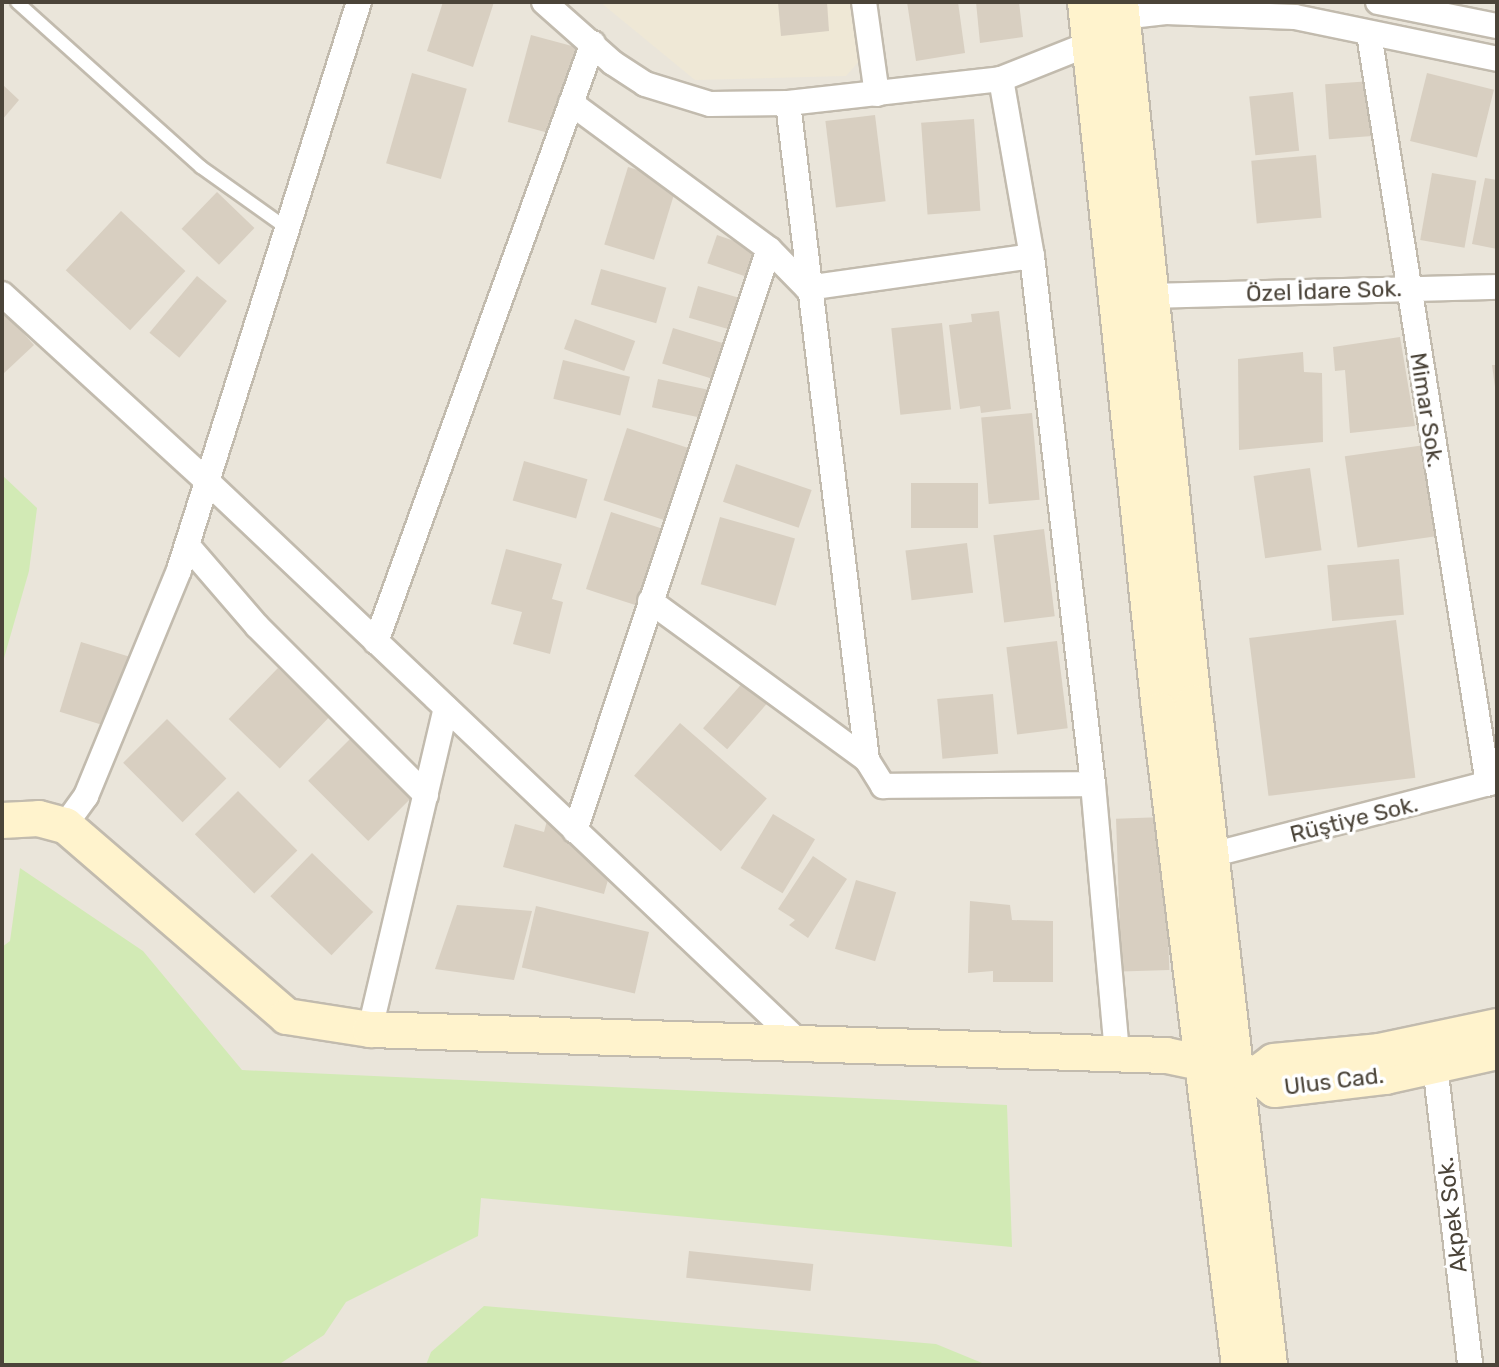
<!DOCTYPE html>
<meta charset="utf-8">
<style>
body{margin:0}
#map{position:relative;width:1499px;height:1367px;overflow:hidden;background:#f6f3ec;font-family:Rubik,sans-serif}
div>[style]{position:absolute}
.residential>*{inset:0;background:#eae5da;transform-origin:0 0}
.education>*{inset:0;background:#efe8d6}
.green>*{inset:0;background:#d2eab5}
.building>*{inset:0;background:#d8cfc1;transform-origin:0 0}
.roads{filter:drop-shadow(2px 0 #c2bbae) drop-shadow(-2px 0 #c2bbae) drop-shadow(0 2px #c2bbae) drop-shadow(0 -2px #c2bbae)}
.lane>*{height:12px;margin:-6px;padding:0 6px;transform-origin:6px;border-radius:6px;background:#fff}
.street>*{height:24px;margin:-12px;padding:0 12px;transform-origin:12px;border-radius:12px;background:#fff}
.secondary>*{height:35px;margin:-17.5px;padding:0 17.5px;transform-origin:17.5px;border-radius:17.5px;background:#fff3cd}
span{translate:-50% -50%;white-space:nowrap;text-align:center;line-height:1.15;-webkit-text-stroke:7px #fff;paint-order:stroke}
.street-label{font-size:23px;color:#4b4439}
.frame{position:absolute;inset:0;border:4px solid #4b4439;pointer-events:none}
</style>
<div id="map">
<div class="residential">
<div style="left:2px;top:2px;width:1495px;height:1363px"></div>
</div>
<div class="education">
<div style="clip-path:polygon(600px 2px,851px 2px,862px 58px,846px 76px,695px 80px)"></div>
</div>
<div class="green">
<div style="clip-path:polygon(2px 475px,37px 508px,29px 571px,2px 665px)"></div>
<div style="clip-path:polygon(20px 868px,143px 951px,242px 1070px,1007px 1105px,1012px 1247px,481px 1198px,478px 1236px,346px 1302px,324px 1335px,278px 1365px,2px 1365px,2px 947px,10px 941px)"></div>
<div style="clip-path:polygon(484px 1306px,936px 1344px,987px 1365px,426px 1365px,431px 1352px)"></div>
</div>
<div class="building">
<div style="clip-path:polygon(443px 2px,494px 2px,473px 67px,427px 51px)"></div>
<div style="clip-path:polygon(778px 2px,827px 2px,829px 31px,781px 36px)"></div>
<div style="clip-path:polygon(907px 2px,958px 2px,965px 53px,916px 61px)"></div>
<div style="clip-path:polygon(976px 2px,1019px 2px,1023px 37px,980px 43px)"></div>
<div style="left:531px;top:35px;width:52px;height:90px;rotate:15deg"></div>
<div style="left:412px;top:73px;width:57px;height:94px;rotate:16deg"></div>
<div style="left:1427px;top:73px;width:69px;height:70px;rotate:14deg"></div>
<div style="left:1372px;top:81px;width:55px;height:47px;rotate:86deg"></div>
<div style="clip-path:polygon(2px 84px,19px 100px,2px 120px)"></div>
<div style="left:1293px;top:92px;width:59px;height:44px;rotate:84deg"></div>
<div style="left:875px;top:115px;width:87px;height:50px;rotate:83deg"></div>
<div style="left:974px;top:119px;width:92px;height:53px;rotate:86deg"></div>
<div style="left:1316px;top:155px;width:63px;height:65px;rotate:85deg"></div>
<div style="left:628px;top:167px;width:52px;height:81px;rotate:17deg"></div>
<div style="left:1432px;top:173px;width:45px;height:68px;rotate:10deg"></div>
<div style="clip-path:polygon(1485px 178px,1497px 180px,1497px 249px,1472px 244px)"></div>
<div style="left:217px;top:192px;width:52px;height:51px;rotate:44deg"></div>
<div style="left:121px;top:211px;width:88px;height:81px;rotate:43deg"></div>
<div style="left:717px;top:235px;width:43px;height:30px;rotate:19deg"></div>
<div style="left:601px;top:269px;width:68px;height:37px;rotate:16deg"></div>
<div style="left:197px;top:276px;width:39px;height:74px;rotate:40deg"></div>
<div style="left:698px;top:286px;width:47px;height:33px;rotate:16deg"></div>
<div style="clip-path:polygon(2px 310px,34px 345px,2px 375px)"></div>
<div style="clip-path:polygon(999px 311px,1011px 409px,981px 413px,980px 406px,960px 409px,949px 325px,972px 322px,971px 314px)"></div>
<div style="left:575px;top:319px;width:64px;height:32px;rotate:20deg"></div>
<div style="left:942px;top:323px;width:87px;height:51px;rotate:84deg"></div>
<div style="left:673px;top:328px;width:61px;height:37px;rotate:17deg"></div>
<div style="clip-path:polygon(1400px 337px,1415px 426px,1350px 433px,1345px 370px,1335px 371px,1333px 347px)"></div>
<div style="clip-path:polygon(1303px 352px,1304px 372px,1322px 373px,1323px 442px,1239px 450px,1238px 359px)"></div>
<div style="left:563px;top:360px;width:69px;height:40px;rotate:14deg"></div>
<div style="clip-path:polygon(1492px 365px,1497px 365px,1497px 386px,1495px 387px)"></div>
<div style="left:658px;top:379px;width:56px;height:29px;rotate:12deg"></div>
<div style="left:1032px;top:413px;width:87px;height:51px;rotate:85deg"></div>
<div style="left:627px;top:428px;width:66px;height:76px;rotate:18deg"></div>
<div style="left:1425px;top:445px;width:92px;height:81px;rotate:82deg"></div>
<div style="left:524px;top:461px;width:66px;height:41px;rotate:16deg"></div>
<div style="left:736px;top:464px;width:80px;height:40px;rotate:19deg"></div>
<div style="left:1310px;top:468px;width:83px;height:57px;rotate:82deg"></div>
<div style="left:911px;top:483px;width:67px;height:45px"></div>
<div style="left:611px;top:512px;width:55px;height:81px;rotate:18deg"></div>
<div style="left:720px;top:517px;width:78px;height:70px;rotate:16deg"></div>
<div style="left:1044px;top:529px;width:88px;height:51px;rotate:83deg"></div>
<div style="left:967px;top:543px;width:50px;height:62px;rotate:83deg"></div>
<div style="clip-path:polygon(506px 549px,562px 564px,552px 599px,563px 602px,550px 654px,513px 644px,522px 612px,491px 604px)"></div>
<div style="left:1399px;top:559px;width:56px;height:72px;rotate:85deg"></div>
<div style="left:1396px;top:620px;width:159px;height:148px;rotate:83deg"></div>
<div style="left:1057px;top:641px;width:88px;height:51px;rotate:83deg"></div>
<div style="left:81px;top:642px;width:50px;height:73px;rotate:17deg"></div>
<div style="left:278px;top:668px;width:71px;height:71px;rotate:44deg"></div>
<div style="left:745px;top:680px;width:32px;height:64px;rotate:41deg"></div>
<div style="left:993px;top:694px;width:60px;height:56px;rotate:85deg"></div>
<div style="left:167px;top:719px;width:84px;height:62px;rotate:45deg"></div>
<div style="left:680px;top:723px;width:115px;height:70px;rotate:41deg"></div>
<div style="left:352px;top:737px;width:85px;height:62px;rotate:45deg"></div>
<div style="left:238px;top:791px;width:84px;height:61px;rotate:45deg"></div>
<div style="clip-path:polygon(549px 813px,610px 873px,604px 894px,503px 867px,515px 824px,544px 832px)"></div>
<div style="left:773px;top:814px;width:49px;height:63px;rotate:31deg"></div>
<div style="left:1164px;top:817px;width:153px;height:48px;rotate:88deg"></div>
<div style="left:312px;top:853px;width:85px;height:60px;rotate:44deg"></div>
<div style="clip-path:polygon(813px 856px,847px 879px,808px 938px,789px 925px,795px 920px,778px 909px)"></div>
<div style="left:856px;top:880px;width:42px;height:72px;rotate:17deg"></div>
<div style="clip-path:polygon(970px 901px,1010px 905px,1012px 920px,1053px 921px,1053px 982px,993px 982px,993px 971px,968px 973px)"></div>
<div style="clip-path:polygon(457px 905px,532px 911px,514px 980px,435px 969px)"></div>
<div style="left:536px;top:906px;width:116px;height:63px;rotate:13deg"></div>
<div style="left:689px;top:1251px;width:125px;height:27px;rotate:6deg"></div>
</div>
<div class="roads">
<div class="lane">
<div style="left:17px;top:2px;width:247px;rotate:41.9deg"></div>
<div style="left:201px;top:167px;width:107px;rotate:35.5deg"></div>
</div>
<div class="street">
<div style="left:544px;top:2px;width:92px;rotate:41.5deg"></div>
<div style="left:613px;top:63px;width:38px;rotate:33deg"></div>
<div style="left:645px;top:84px;width:68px;rotate:17.1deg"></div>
<div style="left:710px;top:104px;width:78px;rotate:-0.7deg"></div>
<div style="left:788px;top:103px;width:214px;rotate:-6.4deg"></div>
<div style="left:1001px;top:79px;width:95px;rotate:-21.7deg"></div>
<div style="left:1089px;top:44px;width:43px;rotate:-39.3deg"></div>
<div style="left:1122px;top:17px;width:44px;rotate:-6.5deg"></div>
<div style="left:1166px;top:12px;width:129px;rotate:2.2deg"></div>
<div style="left:1295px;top:17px;width:206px;rotate:11.7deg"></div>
<div style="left:864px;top:2px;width:93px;rotate:82deg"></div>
<div style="left:1378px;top:2px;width:121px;rotate:11.4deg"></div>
<div style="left:1369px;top:34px;width:759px;rotate:80.98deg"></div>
<div style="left:1001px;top:79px;width:180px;rotate:80.1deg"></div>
<div style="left:1032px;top:256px;width:532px;rotate:83.41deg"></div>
<div style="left:1093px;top:784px;width:270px;rotate:84.9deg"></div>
<div style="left:571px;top:103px;width:246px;rotate:36.4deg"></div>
<div style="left:769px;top:249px;width:54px;rotate:45.7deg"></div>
<div style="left:807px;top:288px;width:227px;rotate:-8.1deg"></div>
<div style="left:788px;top:103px;width:662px;rotate:83.14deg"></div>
<div style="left:2px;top:294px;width:280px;rotate:42.4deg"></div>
<div style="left:209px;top:483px;width:813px;rotate:43.45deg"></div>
<div style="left:1151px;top:296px;width:346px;rotate:-1.5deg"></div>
<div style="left:188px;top:546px;width:106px;rotate:49.2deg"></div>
<div style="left:257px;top:626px;width:239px;rotate:45deg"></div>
<div style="left:650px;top:601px;width:269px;rotate:36.2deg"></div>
<div style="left:867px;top:760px;width:31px;rotate:58deg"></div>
<div style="left:883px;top:786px;width:210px;rotate:-0.5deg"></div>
<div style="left:376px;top:642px;width:637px;rotate:-70.09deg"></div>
<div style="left:65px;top:825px;width:36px;rotate:-54deg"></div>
<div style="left:86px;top:796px;width:244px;rotate:-67.6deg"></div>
<div style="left:179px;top:570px;width:596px;rotate:-72.42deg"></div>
<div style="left:575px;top:831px;width:613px;rotate:-71.57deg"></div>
<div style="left:1211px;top:855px;width:295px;rotate:-14.5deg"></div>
<div style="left:370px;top:1029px;width:330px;rotate:-76.7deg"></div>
<div style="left:1435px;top:1065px;width:302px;rotate:83.3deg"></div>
</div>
<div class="secondary">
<div style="left:1085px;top:2px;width:712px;rotate:84.03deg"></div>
<div style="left:1159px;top:710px;width:660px;rotate:83.04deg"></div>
<div style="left:1120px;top:2px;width:704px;rotate:84.05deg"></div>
<div style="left:1193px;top:702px;width:667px;rotate:83.46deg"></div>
<div style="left:2px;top:820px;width:36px;rotate:-3deg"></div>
<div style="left:38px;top:818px;width:28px;rotate:15deg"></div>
<div style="left:65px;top:825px;width:292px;rotate:40.8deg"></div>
<div style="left:286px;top:1016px;width:85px;rotate:8.8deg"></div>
<div style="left:370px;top:1029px;width:796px;rotate:1.87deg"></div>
<div style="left:1166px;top:1055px;width:92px;rotate:11.9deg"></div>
<div style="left:1256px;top:1074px;width:23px;rotate:40deg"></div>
<div style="left:1274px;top:1089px;width:112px;rotate:-6.7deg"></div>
<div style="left:1385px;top:1076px;width:115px;rotate:-12.6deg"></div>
<div style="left:1256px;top:1074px;width:21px;rotate:-37deg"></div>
<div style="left:1273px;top:1061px;width:105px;rotate:-5.4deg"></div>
<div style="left:1378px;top:1051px;width:122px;rotate:-11.9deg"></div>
</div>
</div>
<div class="street-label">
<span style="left:1324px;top:291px;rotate:-2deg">Özel İdare Sok.</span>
<span style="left:1427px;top:410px;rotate:81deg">Mimar Sok.</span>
<span style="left:1354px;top:819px;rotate:-14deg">Rüştiye Sok.</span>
<span style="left:1334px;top:1081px;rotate:-7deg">Ulus Cad.</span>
<span style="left:1452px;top:1215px;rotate:-97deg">Akpek Sok.</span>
</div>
<div class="frame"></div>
</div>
